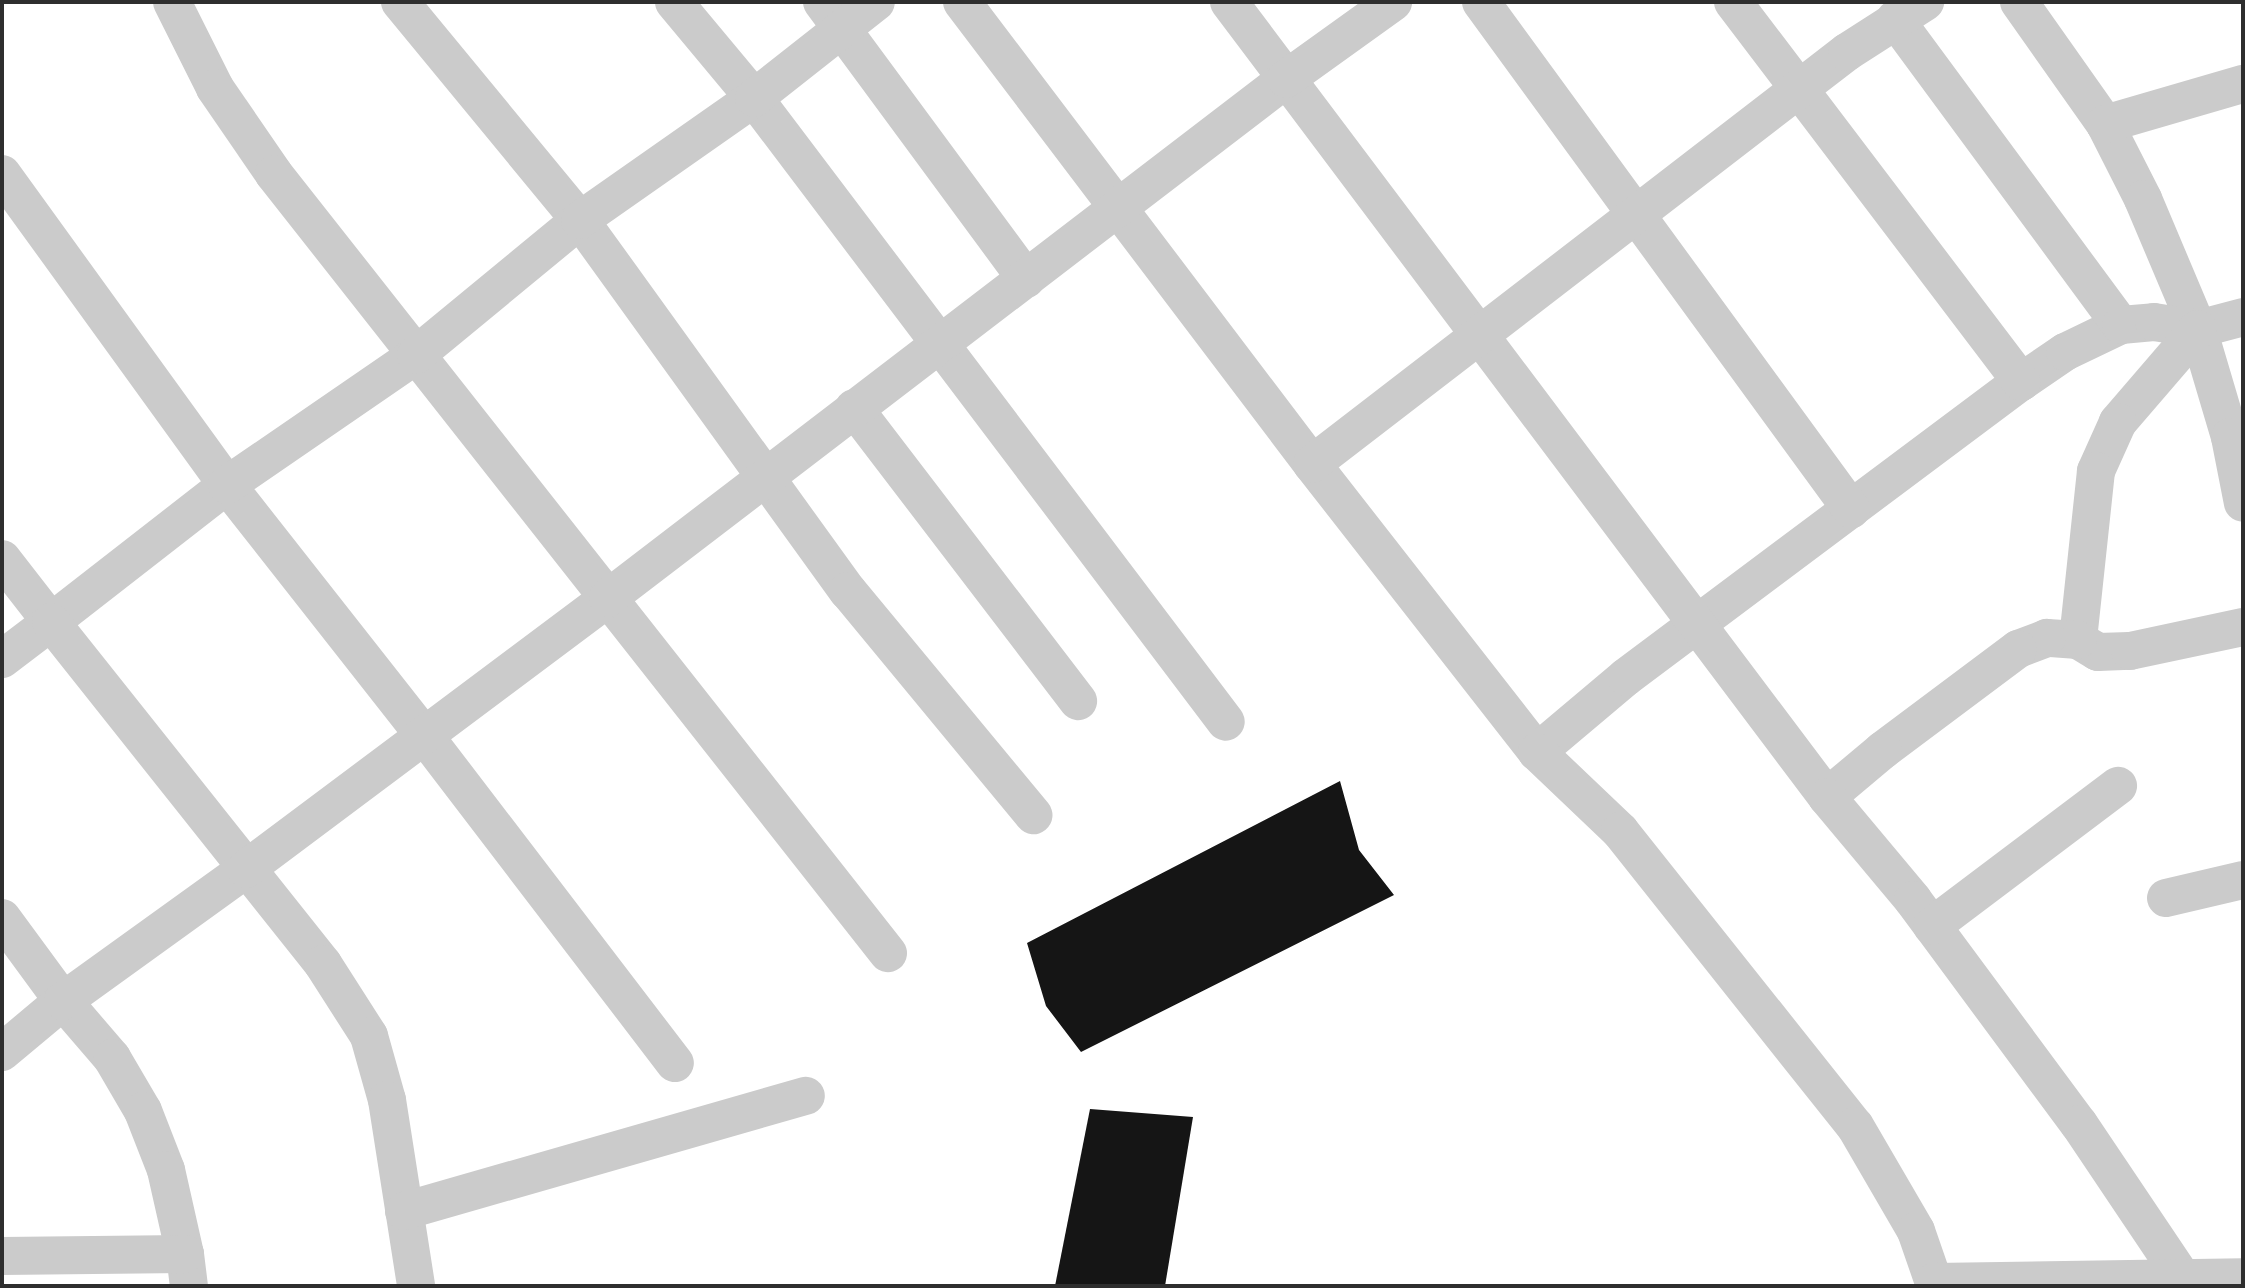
<!DOCTYPE html>
<style>
body{margin:0}
#map{position:relative;width:2245px;height:1288px;overflow:hidden;background:#fff;font-family:"Titillium Web",sans-serif}
div>[style]{position:absolute}
.building>*{inset:0;background:#151515}
.minor>*{height:38px;margin:-19px;padding:0 19px;transform-origin:19px;border-radius:19px;background:#cbcbcb}
span{translate:-50% -50%;white-space:nowrap;text-align:center;line-height:1.15;-webkit-text-stroke:7px #fff;paint-order:stroke}
.frame{position:absolute;inset:0;border:4px solid #2e2e2e;pointer-events:none}
</style>
<div id="map">
<div class="building">
<div style="clip-path:polygon(1340px 781px,1359px 850px,1394px 895px,1081px 1052px,1046px 1006px,1027px 943px)"></div>
<div style="clip-path:polygon(1090px 1109px,1193px 1117px,1165px 1286px,1055px 1286px)"></div>
</div>
<div class="minor">
<div style="left:172px;top:2px;width:96px;rotate:63.4deg"></div>
<div style="left:215px;top:88px;width:104px;rotate:55.5deg"></div>
<div style="left:274px;top:174px;width:992px;rotate:51.76deg"></div>
<div style="left:400px;top:2px;width:283px;rotate:50.5deg"></div>
<div style="left:580px;top:220px;width:458px;rotate:54.2deg"></div>
<div style="left:848px;top:591px;width:291px;rotate:50.4deg"></div>
<div style="left:674px;top:2px;width:125px;rotate:50.2deg"></div>
<div style="left:754px;top:98px;width:782px;rotate:52.9deg"></div>
<div style="left:822px;top:2px;width:344px;rotate:53.6deg"></div>
<div style="left:962px;top:2px;width:580px;rotate:52.85deg"></div>
<div style="left:1312px;top:464px;width:365px;rotate:52deg"></div>
<div style="left:1537px;top:752px;width:116px;rotate:-40.1deg"></div>
<div style="left:1626px;top:677px;width:493px;rotate:-36.8deg"></div>
<div style="left:2021px;top:382px;width:53px;rotate:-34.3deg"></div>
<div style="left:2065px;top:352px;width:62px;rotate:-25.7deg"></div>
<div style="left:1229px;top:2px;width:995px;rotate:53.05deg"></div>
<div style="left:1481px;top:2px;width:628px;rotate:53.88deg"></div>
<div style="left:1733px;top:2px;width:477px;rotate:52.8deg"></div>
<div style="left:2019px;top:2px;width:149px;rotate:54.8deg"></div>
<div style="left:2105px;top:124px;width:84px;rotate:63.1deg"></div>
<div style="left:2143px;top:199px;width:141px;rotate:67.1deg"></div>
<div style="left:2198px;top:329px;width:113px;rotate:73.5deg"></div>
<div style="left:2230px;top:437px;width:67px;rotate:78.9deg"></div>
<div style="left:1895px;top:19px;width:380px;rotate:53.6deg"></div>
<div style="left:2121px;top:325px;width:33px;rotate:-5deg"></div>
<div style="left:2154px;top:322px;width:45px;rotate:9deg"></div>
<div style="left:2105px;top:124px;width:144px;rotate:-16.2deg"></div>
<div style="left:2px;top:174px;width:384px;rotate:54.1deg"></div>
<div style="left:227px;top:485px;width:318px;rotate:51.8deg"></div>
<div style="left:424px;top:735px;width:413px;rotate:52.6deg"></div>
<div style="left:2243px;top:317px;width:47px;rotate:165.1deg"></div>
<div style="left:2198px;top:329px;width:123px;rotate:130.7deg"></div>
<div style="left:2118px;top:422px;width:54px;rotate:114.2deg"></div>
<div style="left:2096px;top:471px;width:170px;rotate:96.1deg"></div>
<div style="left:2078px;top:640px;width:23px;rotate:31deg"></div>
<div style="left:2098px;top:652px;width:32px;rotate:-2deg"></div>
<div style="left:2130px;top:651px;width:116px;rotate:-12deg"></div>
<div style="left:854px;top:408px;width:369px;rotate:52.6deg"></div>
<div style="left:1312px;top:464px;width:675px;rotate:-37.6deg"></div>
<div style="left:1847px;top:52px;width:93px;rotate:-32.7deg"></div>
<div style="left:2px;top:559px;width:80px;rotate:52.1deg"></div>
<div style="left:51px;top:622px;width:223px;rotate:-37.9deg"></div>
<div style="left:227px;top:485px;width:229px;rotate:-34.5deg"></div>
<div style="left:416px;top:355px;width:212px;rotate:-39.5deg"></div>
<div style="left:580px;top:220px;width:213px;rotate:-35deg"></div>
<div style="left:754px;top:98px;width:155px;rotate:-38.2deg"></div>
<div style="left:2078px;top:640px;width:31px;rotate:-176deg"></div>
<div style="left:2047px;top:638px;width:31px;rotate:159deg"></div>
<div style="left:2018px;top:649px;width:169px;rotate:143.2deg"></div>
<div style="left:1883px;top:750px;width:73px;rotate:140deg"></div>
<div style="left:1827px;top:797px;width:134px;rotate:50.1deg"></div>
<div style="left:1913px;top:900px;width:279px;rotate:53.5deg"></div>
<div style="left:2079px;top:1124px;width:184px;rotate:56.1deg"></div>
<div style="left:2px;top:659px;width:61px;rotate:-37.1deg"></div>
<div style="left:51px;top:622px;width:437px;rotate:51.5deg"></div>
<div style="left:323px;top:964px;width:85px;rotate:57.4deg"></div>
<div style="left:369px;top:1036px;width:66px;rotate:74.3deg"></div>
<div style="left:387px;top:1100px;width:188px;rotate:81.1deg"></div>
<div style="left:1537px;top:752px;width:115px;rotate:43.6deg"></div>
<div style="left:1620px;top:831px;width:377px;rotate:51.5deg"></div>
<div style="left:1855px;top:1126px;width:121px;rotate:59.8deg"></div>
<div style="left:1916px;top:1231px;width:58px;rotate:70.9deg"></div>
<div style="left:2166px;top:898px;width:79px;rotate:-13.2deg"></div>
<div style="left:2px;top:918px;width:103px;rotate:53.7deg"></div>
<div style="left:63px;top:1001px;width:75px;rotate:49.3deg"></div>
<div style="left:112px;top:1058px;width:61px;rotate:59.7deg"></div>
<div style="left:143px;top:1111px;width:63px;rotate:68.7deg"></div>
<div style="left:166px;top:1170px;width:86px;rotate:77.3deg"></div>
<div style="left:185px;top:1254px;width:32px;rotate:83deg"></div>
<div style="left:1932px;top:926px;width:233px;rotate:-37deg"></div>
<div style="left:2px;top:1052px;width:80px;rotate:-39.9deg"></div>
<div style="left:63px;top:1001px;width:226px;rotate:-35.8deg"></div>
<div style="left:246px;top:869px;width:452px;rotate:-36.8deg"></div>
<div style="left:608px;top:598px;width:854px;rotate:-37.43deg"></div>
<div style="left:1286px;top:79px;width:132px;rotate:-35.7deg"></div>
<div style="left:404px;top:1211px;width:418px;rotate:-16deg"></div>
<div style="left:2px;top:1256px;width:183px;rotate:-0.6deg"></div>
<div style="left:1934px;top:1282px;width:309px;rotate:-0.9deg"></div>
</div>
<div class="frame"></div>
</div>
